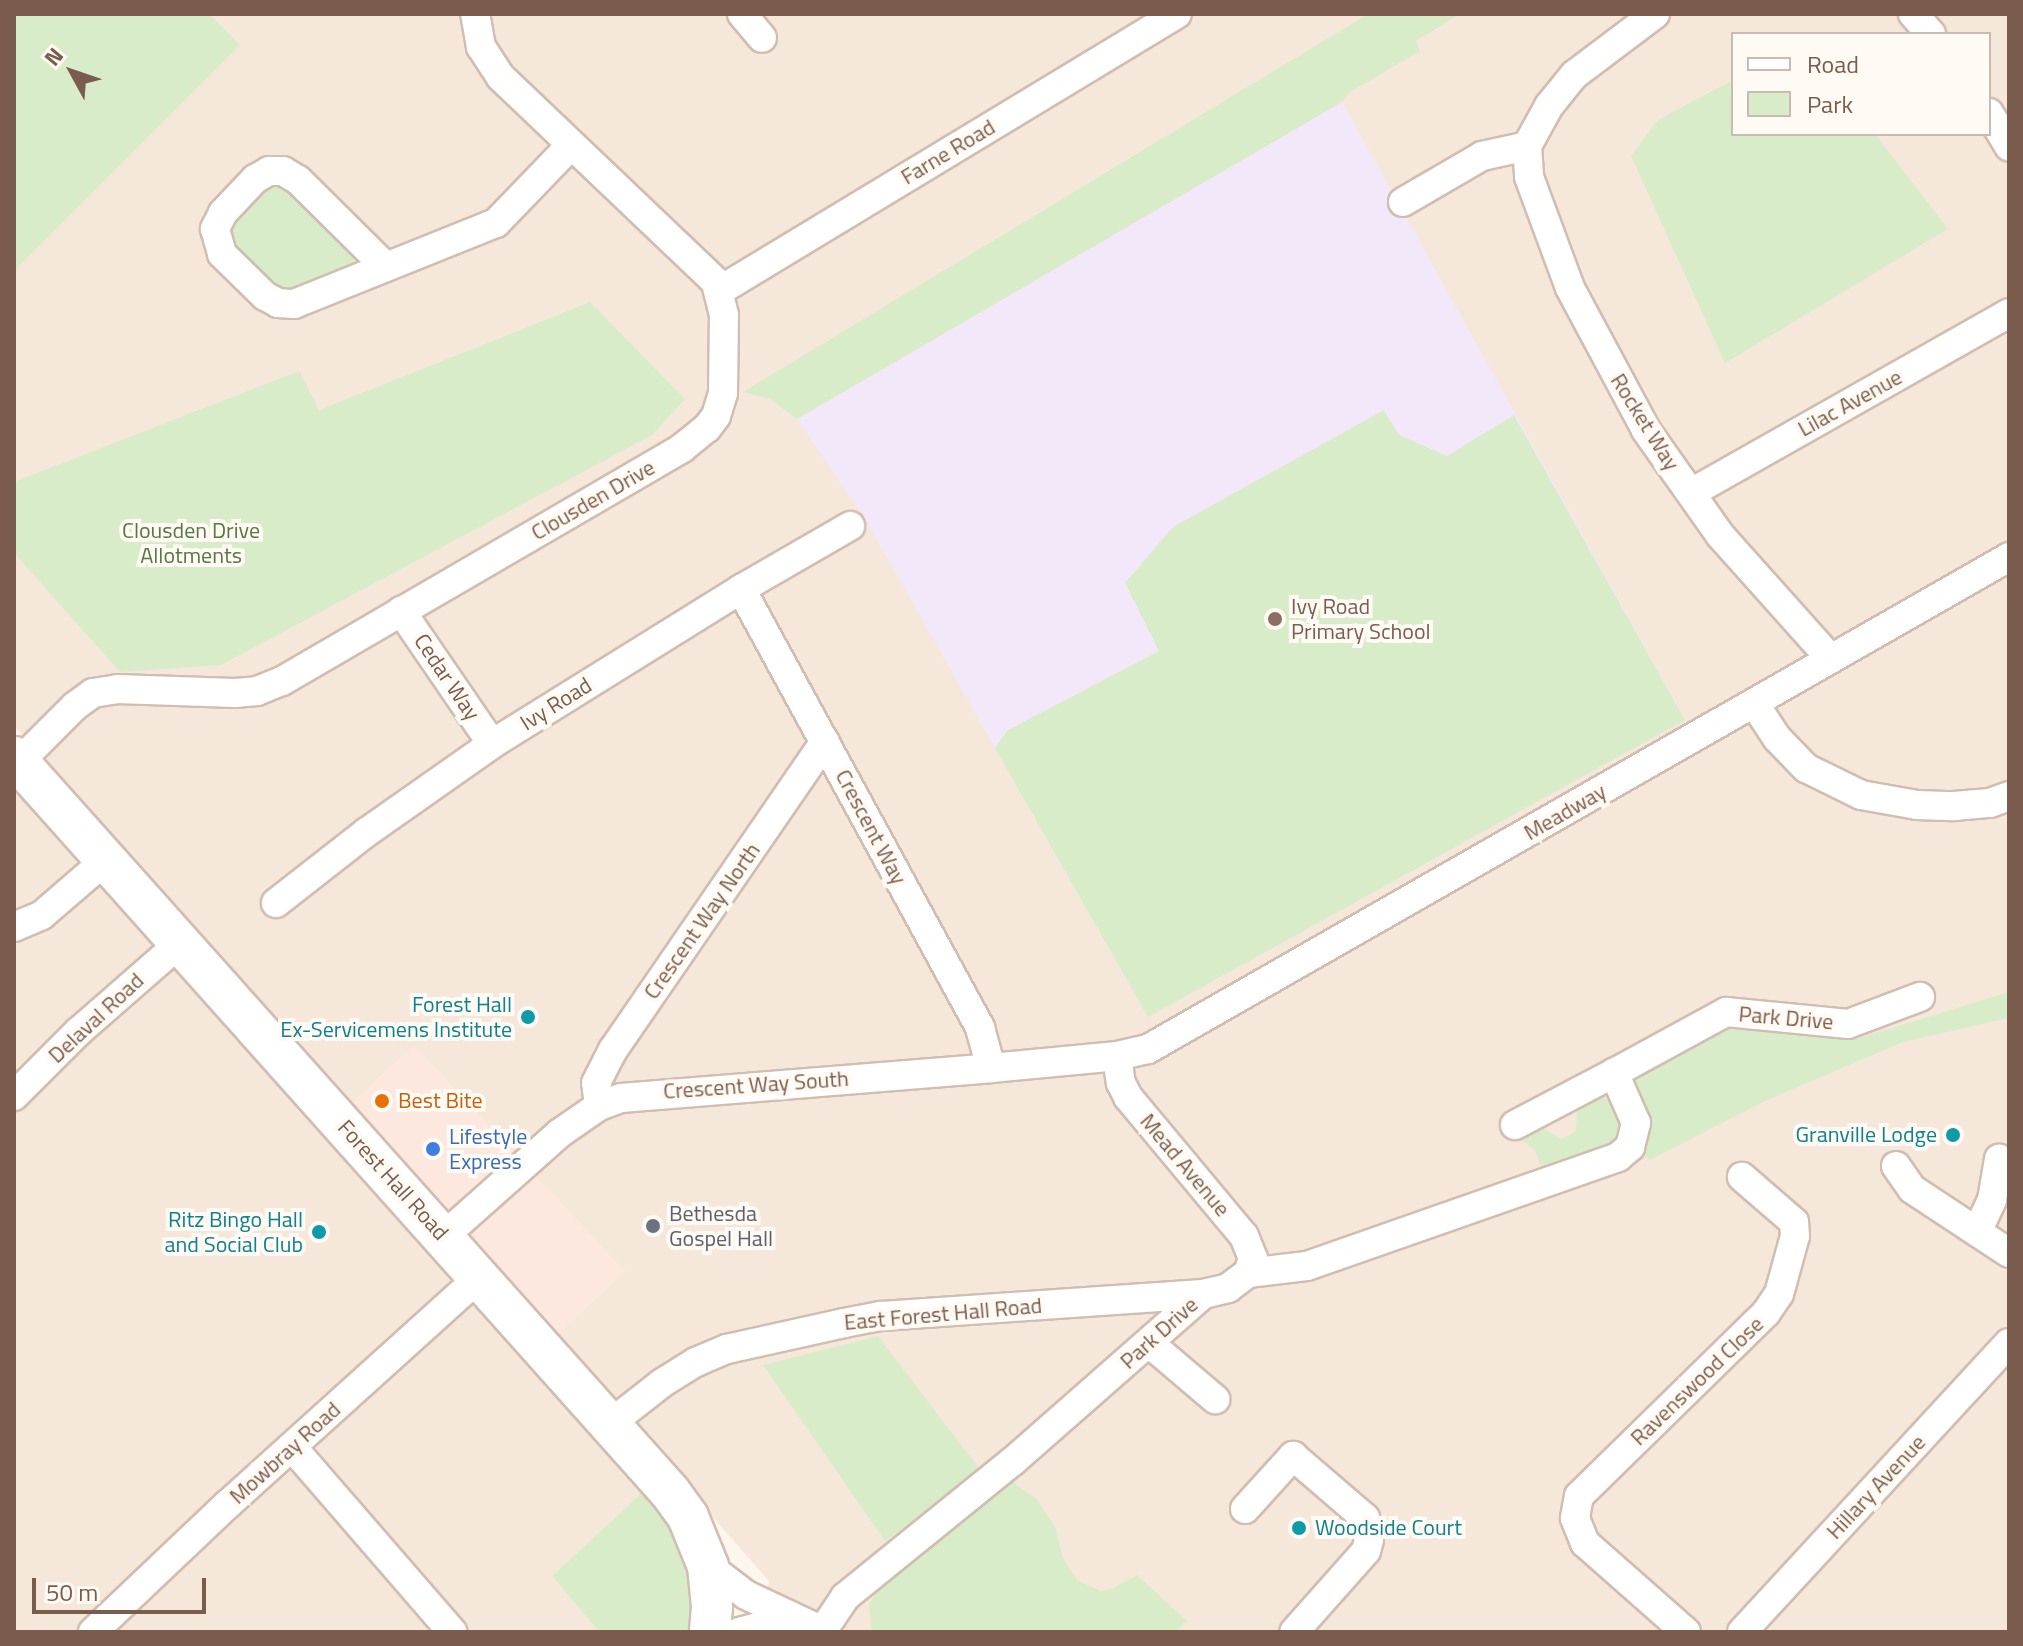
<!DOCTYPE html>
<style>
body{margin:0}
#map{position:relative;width:2023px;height:1646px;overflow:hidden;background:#fdf6ec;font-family:"Titillium Web",sans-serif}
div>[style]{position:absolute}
.residential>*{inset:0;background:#f5e8da}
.commercial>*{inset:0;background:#fde8e0;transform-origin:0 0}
.education>*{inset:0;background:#f3e8fa}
.green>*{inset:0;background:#d8ecc9}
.roads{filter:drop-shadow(2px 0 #d1beb0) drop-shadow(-2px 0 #d1beb0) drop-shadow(0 2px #d1beb0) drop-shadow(0 -2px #d1beb0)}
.minor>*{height:28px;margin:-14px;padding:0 14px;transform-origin:14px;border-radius:14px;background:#fff}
.secondary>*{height:40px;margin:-20px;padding:0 20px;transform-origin:20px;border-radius:20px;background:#fff}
.dots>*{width:22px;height:22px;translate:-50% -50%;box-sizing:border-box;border:4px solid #fffaf3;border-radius:50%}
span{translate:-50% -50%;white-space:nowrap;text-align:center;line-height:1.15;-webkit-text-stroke:8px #fffaf3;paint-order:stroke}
.street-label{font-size:22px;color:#7a5c4d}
.park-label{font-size:22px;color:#537a41}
.education-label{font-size:22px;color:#785e54}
.left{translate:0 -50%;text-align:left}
.culture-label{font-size:22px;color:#0d838f}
.right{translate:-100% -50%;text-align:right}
.food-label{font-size:22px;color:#c56008}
.shop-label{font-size:22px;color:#366cbe}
.worship-label{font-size:22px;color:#5b616d}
.frame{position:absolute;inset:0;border:16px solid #7a5c4d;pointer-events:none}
.legend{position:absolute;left:1731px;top:32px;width:260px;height:104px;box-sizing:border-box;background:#fffaf3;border:2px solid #cabbb1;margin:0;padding:10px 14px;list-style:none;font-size:24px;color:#7a5c4d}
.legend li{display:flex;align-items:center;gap:16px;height:40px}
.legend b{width:40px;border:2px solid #cabbb1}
.north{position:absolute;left:32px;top:32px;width:80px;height:80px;-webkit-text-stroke:6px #fffaf3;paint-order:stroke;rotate:310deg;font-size:22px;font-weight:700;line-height:32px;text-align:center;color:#7a5c4d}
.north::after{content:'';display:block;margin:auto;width:28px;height:36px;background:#7a5c4d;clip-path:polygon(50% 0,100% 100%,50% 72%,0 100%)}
.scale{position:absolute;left:32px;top:1578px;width:174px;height:36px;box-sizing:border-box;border:4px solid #7a5c4d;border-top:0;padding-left:10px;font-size:24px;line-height:28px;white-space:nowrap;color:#7a5c4d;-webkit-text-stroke:6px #fffaf3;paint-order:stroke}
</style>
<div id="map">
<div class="residential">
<div style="clip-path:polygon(evenodd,14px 14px,2009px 14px,2009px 1632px,757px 1632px,769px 1581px,14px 726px,14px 14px,1733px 34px,1989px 34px,1989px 134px,1733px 134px,1733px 34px)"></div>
<div style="clip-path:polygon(14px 788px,648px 1487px,552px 1576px,599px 1632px,14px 1632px)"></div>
</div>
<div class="commercial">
<div style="left:414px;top:1045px;width:310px;height:120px;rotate:47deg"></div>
</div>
<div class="education">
<div style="clip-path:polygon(1342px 102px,1685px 720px,1148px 1017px,864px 517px,797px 419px)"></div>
</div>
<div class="green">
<div style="clip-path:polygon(14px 14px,209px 14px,240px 45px,14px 271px)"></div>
<div style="clip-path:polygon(1368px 14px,1460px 14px,1416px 41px,1420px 51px,1350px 92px,1342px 102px,797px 419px,770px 399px,743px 392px)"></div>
<div style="clip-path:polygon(1733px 80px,1733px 134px,1875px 134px,1948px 229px,1725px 363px,1631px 156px,1658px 120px)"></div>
<div style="clip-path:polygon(282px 181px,356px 255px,351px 269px,281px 294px,229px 247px,226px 224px,261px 186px)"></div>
<div style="clip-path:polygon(590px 302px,685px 399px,652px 435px,221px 665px,120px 672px,14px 553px,14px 482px,299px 371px,319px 410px)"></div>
<div style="clip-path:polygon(1384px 410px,1399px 435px,1447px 456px,1514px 415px,1685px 720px,1148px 1017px,995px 748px,1008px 730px,1159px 651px,1125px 583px,1173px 527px)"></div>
<div style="clip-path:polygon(2009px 992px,2009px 1018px,1903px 1042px,1765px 1101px,1650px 1160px,1640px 1150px,1631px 1085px,1636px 1074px,1732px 1024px,1859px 1038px)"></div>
<div style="clip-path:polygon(1602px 1097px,1615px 1104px,1620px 1120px,1617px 1138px,1607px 1144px,1541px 1166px,1535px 1151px,1521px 1139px,1544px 1129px,1561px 1139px,1576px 1131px,1577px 1108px,1590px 1098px)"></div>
<div style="clip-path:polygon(878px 1336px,981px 1471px,885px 1541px,763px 1365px)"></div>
<div style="clip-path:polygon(1011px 1481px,1036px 1498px,1056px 1529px,1063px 1558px,1078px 1581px,1101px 1591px,1114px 1588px,1137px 1575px,1187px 1621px,1176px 1632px,872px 1632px,869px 1605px,878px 1589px,1001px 1484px)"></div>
<div style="clip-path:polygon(648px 1487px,685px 1555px,694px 1600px,691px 1632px,599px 1632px,552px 1576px)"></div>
</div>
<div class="roads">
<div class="minor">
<div style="left:742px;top:14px;width:31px;rotate:50deg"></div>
<div style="left:1655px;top:14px;width:101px;rotate:143deg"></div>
<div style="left:1574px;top:75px;width:40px;rotate:129deg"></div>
<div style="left:1549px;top:106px;width:46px;rotate:118.8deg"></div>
<div style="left:1527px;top:146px;width:31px;rotate:86deg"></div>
<div style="left:1529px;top:177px;width:118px;rotate:69.7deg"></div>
<div style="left:1570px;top:288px;width:161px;rotate:61.8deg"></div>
<div style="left:1646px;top:430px;width:128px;rotate:54.8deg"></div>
<div style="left:1720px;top:535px;width:166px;rotate:48.2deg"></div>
<div style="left:1913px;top:14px;width:27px;rotate:48deg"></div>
<div style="left:1989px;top:113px;width:39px;rotate:59deg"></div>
<div style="left:1403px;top:202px;width:91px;rotate:-30.2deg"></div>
<div style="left:1482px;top:156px;width:46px;rotate:-12.5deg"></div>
<div style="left:386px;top:267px;width:124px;rotate:-135.3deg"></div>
<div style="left:298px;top:180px;width:17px;rotate:-149deg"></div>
<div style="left:283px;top:171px;width:14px;rotate:180deg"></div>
<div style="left:269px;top:171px;width:16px;rotate:150deg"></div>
<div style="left:255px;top:179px;width:47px;rotate:133.3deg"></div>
<div style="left:223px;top:213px;width:18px;rotate:117deg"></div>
<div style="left:215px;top:229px;width:26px;rotate:74deg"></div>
<div style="left:222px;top:254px;width:60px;rotate:44.3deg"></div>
<div style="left:265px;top:296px;width:15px;rotate:28deg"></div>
<div style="left:278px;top:303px;width:16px;rotate:4deg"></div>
<div style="left:294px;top:304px;width:218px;rotate:-21.9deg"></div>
<div style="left:496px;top:223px;width:108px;rotate:-46.1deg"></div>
<div style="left:719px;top:291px;width:535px;rotate:-31.17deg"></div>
<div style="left:1691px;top:493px;width:365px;rotate:-29.5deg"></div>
<div style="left:741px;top:589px;width:500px;rotate:61.4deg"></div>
<div style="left:980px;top:1028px;width:41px;rotate:74.6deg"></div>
<div style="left:401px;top:611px;width:161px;rotate:55.6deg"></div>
<div style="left:1754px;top:703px;width:42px;rotate:56.7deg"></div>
<div style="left:1777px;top:738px;width:42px;rotate:46deg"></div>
<div style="left:1806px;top:768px;width:61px;rotate:26.1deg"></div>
<div style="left:1861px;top:795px;width:57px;rotate:10.1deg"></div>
<div style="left:1917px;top:805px;width:37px;rotate:2deg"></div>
<div style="left:1954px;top:806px;width:36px;rotate:-5deg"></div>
<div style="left:1990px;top:803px;width:20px;rotate:-20deg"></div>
<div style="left:19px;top:762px;width:79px;rotate:-45deg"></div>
<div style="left:75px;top:706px;width:22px;rotate:-36deg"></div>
<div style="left:93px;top:693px;width:24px;rotate:-9deg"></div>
<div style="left:117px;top:689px;width:118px;rotate:1.9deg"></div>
<div style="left:235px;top:693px;width:22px;rotate:-5deg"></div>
<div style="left:257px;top:691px;width:27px;rotate:-22deg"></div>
<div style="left:282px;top:681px;width:463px;rotate:-30.2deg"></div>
<div style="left:682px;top:448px;width:32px;rotate:-39deg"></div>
<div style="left:707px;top:428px;width:15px;rotate:-53deg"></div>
<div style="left:716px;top:416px;width:24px;rotate:-73deg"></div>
<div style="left:723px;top:393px;width:78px;rotate:-89.3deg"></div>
<div style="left:724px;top:315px;width:34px;rotate:-104deg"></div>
<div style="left:716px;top:282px;width:298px;rotate:-136.4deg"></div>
<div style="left:500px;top:76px;width:35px;rotate:-123deg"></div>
<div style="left:481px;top:47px;width:34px;rotate:-100deg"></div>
<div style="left:276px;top:903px;width:115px;rotate:-38deg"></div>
<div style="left:367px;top:832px;width:153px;rotate:-35.1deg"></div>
<div style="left:492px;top:744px;width:293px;rotate:-31.9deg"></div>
<div style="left:741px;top:589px;width:126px;rotate:-30deg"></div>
<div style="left:14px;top:927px;width:30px;rotate:-23deg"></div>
<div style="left:42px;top:915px;width:84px;rotate:-40.7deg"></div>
<div style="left:1117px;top:1056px;width:27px;rotate:82deg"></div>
<div style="left:1121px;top:1083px;width:16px;rotate:63deg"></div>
<div style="left:1128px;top:1097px;width:181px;rotate:50.2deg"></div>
<div style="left:1244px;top:1236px;width:24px;rotate:68deg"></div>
<div style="left:1253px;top:1258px;width:16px;rotate:108deg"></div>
<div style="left:14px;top:1096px;width:91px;rotate:-45deg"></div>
<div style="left:78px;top:1032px;width:135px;rotate:-41.1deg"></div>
<div style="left:599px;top:1106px;width:23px;rotate:-97deg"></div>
<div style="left:596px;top:1083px;width:37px;rotate:-63deg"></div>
<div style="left:613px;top:1050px;width:374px;rotate:-55.5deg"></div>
<div style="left:1515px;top:1125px;width:112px;rotate:-27.7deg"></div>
<div style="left:1896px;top:1166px;width:28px;rotate:55deg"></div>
<div style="left:1912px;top:1189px;width:116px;rotate:33.4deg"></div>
<div style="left:1977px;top:1232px;width:35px;rotate:-65deg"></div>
<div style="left:1992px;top:1200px;width:42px;rotate:-80.3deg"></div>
<div style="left:444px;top:1236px;width:155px;rotate:-41.6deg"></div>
<div style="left:560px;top:1133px;width:47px;rotate:-34.7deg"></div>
<div style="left:599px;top:1106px;width:23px;rotate:-20deg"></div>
<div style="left:621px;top:1098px;width:371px;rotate:-4.6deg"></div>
<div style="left:991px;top:1068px;width:127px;rotate:-5.4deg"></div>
<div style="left:1117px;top:1056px;width:32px;rotate:-13deg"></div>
<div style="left:1148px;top:1049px;width:992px;rotate:-29.74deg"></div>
<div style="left:1149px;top:1343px;width:87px;rotate:40.3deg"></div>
<div style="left:611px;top:1423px;width:65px;rotate:-38.1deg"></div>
<div style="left:662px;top:1383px;width:40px;rotate:-32deg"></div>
<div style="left:696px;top:1362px;width:34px;rotate:-23deg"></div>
<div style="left:727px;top:1349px;width:120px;rotate:-12.5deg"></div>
<div style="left:844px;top:1323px;width:38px;rotate:-11deg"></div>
<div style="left:881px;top:1316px;width:323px;rotate:-3.9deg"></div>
<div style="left:292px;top:1447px;width:245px;rotate:49.1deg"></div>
<div style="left:1245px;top:1509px;width:72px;rotate:-47.8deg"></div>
<div style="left:1293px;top:1456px;width:95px;rotate:40.7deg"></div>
<div style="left:1365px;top:1518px;width:22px;rotate:80deg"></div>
<div style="left:1369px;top:1540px;width:11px;rotate:105deg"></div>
<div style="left:1366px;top:1551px;width:108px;rotate:131.6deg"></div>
<div style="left:708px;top:1566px;width:48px;rotate:37.3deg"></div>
<div style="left:746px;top:1595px;width:87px;rotate:25.1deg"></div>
<div style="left:823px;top:1630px;width:40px;rotate:-56deg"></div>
<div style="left:845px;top:1597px;width:215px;rotate:-39deg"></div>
<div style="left:1012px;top:1462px;width:254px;rotate:-41.3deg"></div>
<div style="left:1203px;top:1294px;width:26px;rotate:-13deg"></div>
<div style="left:1228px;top:1288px;width:25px;rotate:-37deg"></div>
<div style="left:1248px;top:1273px;width:59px;rotate:-6.8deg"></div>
<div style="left:1307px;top:1266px;width:330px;rotate:-19.3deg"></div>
<div style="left:1618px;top:1157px;width:16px;rotate:-40deg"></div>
<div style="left:1630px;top:1147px;width:25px;rotate:-76deg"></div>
<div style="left:1636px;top:1123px;width:55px;rotate:-113.7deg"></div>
<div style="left:1614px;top:1073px;width:128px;rotate:-28.6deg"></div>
<div style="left:1726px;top:1012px;width:123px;rotate:5.6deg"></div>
<div style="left:1848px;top:1024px;width:77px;rotate:-20.6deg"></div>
<div style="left:93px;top:1632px;width:185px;rotate:-43.5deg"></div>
<div style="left:227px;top:1505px;width:340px;rotate:-42.1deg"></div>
<div style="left:739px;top:1632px;width:55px;rotate:-14.8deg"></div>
<div style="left:1686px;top:1632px;width:135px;rotate:-138.6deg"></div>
<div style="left:1585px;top:1543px;width:27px;rotate:-112deg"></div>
<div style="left:1575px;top:1518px;width:22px;rotate:-80deg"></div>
<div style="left:1579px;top:1496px;width:262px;rotate:-44.4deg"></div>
<div style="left:1766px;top:1313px;width:23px;rotate:-56deg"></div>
<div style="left:1779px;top:1294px;width:60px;rotate:-74.6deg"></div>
<div style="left:1795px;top:1236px;width:14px;rotate:-94deg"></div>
<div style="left:1794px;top:1222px;width:69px;rotate:-139.1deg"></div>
<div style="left:1742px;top:1632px;width:393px;rotate:-47.3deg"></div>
</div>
<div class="secondary">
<div style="left:14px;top:757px;width:985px;rotate:48.25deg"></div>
<div style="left:670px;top:1492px;width:31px;rotate:54deg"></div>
<div style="left:688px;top:1517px;width:53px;rotate:67.8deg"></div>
<div style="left:708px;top:1566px;width:41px;rotate:84.4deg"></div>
<div style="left:712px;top:1607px;width:25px;rotate:95deg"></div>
</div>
</div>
<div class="dots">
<div style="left:1275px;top:619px;background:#8d6e63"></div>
<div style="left:528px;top:1017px;background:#0f9aa8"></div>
<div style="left:382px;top:1101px;background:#e8710a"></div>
<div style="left:1953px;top:1135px;background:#0f9aa8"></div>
<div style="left:433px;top:1149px;background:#3f7fe0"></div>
<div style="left:653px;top:1226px;background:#6b7280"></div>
<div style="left:319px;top:1232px;background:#0f9aa8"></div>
<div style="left:1299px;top:1528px;background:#0f9aa8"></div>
</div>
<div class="street-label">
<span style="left:948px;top:152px;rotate:-31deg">Farne Road</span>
<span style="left:1850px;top:403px;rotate:-29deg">Lilac Avenue</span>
<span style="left:1645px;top:422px;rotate:58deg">Rocket Way</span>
<span style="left:593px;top:500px;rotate:-30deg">Clousden Drive</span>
<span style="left:447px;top:677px;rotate:56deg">Cedar Way</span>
<span style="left:556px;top:704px;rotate:-32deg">Ivy Road</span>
<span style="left:1565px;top:812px;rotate:-30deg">Meadway</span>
<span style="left:871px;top:827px;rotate:62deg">Crescent Way</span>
<span style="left:702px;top:921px;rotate:-55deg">Crescent Way North</span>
<span style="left:96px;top:1018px;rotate:-43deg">Delaval Road</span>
<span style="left:1786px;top:1018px;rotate:5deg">Park Drive</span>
<span style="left:756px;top:1085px;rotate:-4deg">Crescent Way South</span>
<span style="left:1185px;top:1165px;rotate:50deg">Mead Avenue</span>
<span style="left:393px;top:1180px;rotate:48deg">Forest Hall Road</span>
<span style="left:943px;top:1314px;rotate:-5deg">East Forest Hall Road</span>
<span style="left:1159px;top:1333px;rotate:-42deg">Park Drive</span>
<span style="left:1697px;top:1381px;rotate:-44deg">Ravenswood Close</span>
<span style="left:285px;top:1453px;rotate:-42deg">Mowbray Road</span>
<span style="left:1876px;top:1487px;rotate:-47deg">Hillary Avenue</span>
</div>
<div class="park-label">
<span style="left:191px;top:543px">Clousden Drive<br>Allotments</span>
</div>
<div class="education-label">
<span class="left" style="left:1291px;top:619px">Ivy Road<br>Primary School</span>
</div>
<div class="culture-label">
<span class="right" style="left:512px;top:1017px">Forest Hall<br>Ex-Servicemens Institute</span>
<span class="right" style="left:1937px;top:1135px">Granville Lodge</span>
<span class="right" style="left:303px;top:1232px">Ritz Bingo Hall<br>and Social Club</span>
<span class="left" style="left:1315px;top:1528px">Woodside Court</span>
</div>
<div class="food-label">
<span class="left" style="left:398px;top:1101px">Best Bite</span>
</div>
<div class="shop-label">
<span class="left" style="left:449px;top:1149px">Lifestyle<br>Express</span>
</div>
<div class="worship-label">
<span class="left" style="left:669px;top:1226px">Bethesda<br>Gospel Hall</span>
</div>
<div class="frame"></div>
<ul class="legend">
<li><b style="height:10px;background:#fff"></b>Road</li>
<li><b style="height:22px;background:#d8ecc9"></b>Park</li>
</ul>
<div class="north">N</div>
<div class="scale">50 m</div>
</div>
